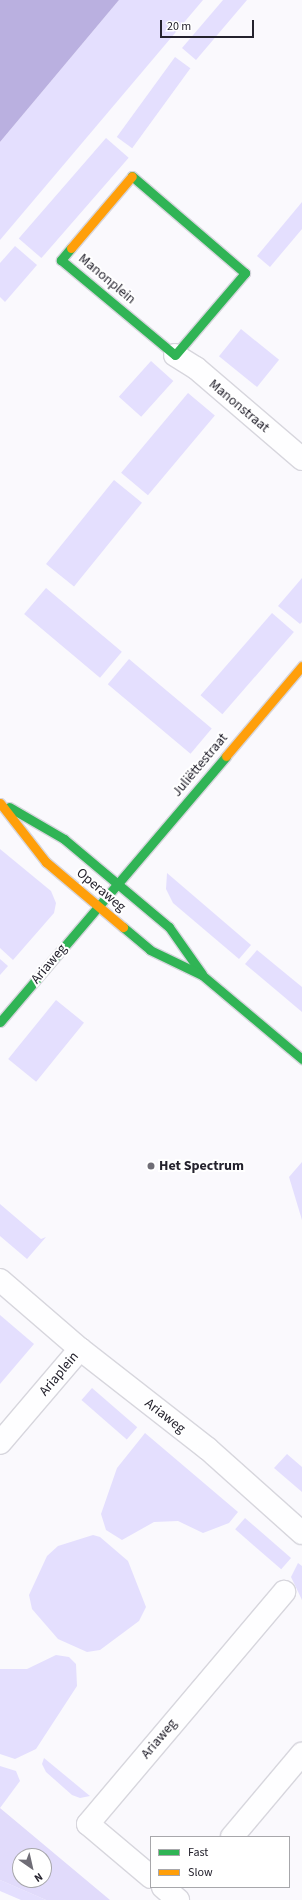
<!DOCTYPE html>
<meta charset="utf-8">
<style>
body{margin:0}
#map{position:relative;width:302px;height:1900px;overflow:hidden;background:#faf9fd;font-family:"Source Sans 3",sans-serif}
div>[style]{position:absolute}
.green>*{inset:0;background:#e4dffe;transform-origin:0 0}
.forest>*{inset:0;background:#e1dbfb}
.water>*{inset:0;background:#bab0e0}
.roads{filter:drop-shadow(1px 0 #d7d6dd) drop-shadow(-1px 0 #d7d6dd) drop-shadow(0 1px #d7d6dd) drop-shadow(0 -1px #d7d6dd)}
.street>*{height:22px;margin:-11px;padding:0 11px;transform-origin:11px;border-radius:11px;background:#fefeff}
.fast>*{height:9px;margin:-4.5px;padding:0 4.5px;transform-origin:4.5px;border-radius:4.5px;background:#30b455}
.slow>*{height:9px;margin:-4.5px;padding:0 4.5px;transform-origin:4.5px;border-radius:4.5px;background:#ff9f0a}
.dots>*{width:11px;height:11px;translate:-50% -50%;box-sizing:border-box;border:2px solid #fff;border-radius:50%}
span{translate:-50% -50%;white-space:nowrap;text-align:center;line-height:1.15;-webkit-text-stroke:4px #fff;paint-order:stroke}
.street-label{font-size:14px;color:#24222d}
.poi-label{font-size:14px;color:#24222d;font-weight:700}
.left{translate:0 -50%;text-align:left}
.legend{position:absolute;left:150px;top:1836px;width:140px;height:52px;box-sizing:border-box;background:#fff;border:1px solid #a7a7ab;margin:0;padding:5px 7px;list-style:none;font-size:12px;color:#24222d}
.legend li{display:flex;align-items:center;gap:8px;height:20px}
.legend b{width:20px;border:1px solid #a7a7ab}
.north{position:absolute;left:12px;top:1848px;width:40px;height:40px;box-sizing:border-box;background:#fff;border:1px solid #a7a7ab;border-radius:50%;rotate:146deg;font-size:11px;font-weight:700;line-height:16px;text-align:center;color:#24222d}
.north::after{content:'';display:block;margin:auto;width:14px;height:18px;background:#6f6d76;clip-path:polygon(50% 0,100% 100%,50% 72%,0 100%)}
.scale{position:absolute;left:160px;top:20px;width:94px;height:18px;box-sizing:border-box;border:2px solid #24222d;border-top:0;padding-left:5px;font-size:12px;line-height:14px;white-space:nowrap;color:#24222d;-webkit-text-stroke:3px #fff;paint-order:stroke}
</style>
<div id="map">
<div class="green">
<div style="clip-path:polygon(119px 0,203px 0,0 240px,0 142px)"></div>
<div style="clip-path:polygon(223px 0,247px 0,196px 60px,182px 48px)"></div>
<div style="left:175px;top:57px;width:19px;height:99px;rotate:36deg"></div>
<div style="left:106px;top:138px;width:30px;height:133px;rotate:41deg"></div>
<div style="clip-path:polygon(302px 202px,302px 229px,270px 267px,257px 256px)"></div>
<div style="clip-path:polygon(15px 246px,37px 265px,5px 302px,0 297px,0 263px)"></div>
<div style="left:241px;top:329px;width:49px;height:35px;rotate:39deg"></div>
<div style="left:151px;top:361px;width:30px;height:48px;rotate:42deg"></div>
<div style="left:188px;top:393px;width:35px;height:104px;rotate:40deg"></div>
<div style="left:114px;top:480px;width:36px;height:108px;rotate:39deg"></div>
<div style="clip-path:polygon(302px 578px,302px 622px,300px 624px,278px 606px)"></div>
<div style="left:46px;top:588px;width:99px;height:34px;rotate:40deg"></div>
<div style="left:272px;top:613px;width:29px;height:109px;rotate:41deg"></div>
<div style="left:129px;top:659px;width:108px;height:33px;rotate:40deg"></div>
<div style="clip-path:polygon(0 849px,51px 891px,56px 903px,54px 913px,13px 960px,0 948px)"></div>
<div style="clip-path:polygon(167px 873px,251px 945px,239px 959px,173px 903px,166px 889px)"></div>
<div style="clip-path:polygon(257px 950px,302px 987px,302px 1012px,245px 964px)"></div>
<div style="clip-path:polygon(0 959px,8px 966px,0 975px)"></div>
<div style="left:56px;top:1000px;width:36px;height:76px;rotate:39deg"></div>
<div style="clip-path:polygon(302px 1162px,302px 1220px,289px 1177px)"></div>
<div style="clip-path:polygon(0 1204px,41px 1239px,46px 1237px,27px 1259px,0 1236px)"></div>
<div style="clip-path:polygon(0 1315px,34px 1344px,0 1384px)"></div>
<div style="left:92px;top:1388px;width:60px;height:16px;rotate:41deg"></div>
<div style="clip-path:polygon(145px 1433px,238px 1512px,229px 1523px,203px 1533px,178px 1521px,154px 1522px,122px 1540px,106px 1530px,101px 1514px,117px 1468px)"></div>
<div style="clip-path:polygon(287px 1454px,302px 1467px,302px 1492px,274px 1468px)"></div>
<div style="left:245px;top:1518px;width:61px;height:15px;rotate:41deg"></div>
<div style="clip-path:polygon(93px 1535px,100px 1537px,128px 1561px,146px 1607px,139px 1621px,100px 1650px,87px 1652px,58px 1639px,32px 1609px,29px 1595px,47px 1556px,58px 1546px)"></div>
<div style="clip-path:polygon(298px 1563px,302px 1566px,302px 1600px,291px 1577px)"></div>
<div style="clip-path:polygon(56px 1655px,69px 1657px,76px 1664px,77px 1686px,36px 1749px,15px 1759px,0 1754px,0 1669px,27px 1669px)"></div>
<div style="clip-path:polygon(44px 1758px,90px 1796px,80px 1798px,72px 1795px,46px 1772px,42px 1764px)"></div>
<div style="clip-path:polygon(0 1766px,16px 1771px,20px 1781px,0 1808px)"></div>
<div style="clip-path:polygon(0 1880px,46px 1900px,21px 1900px,0 1891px)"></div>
</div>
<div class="forest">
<div style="clip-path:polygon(evenodd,0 1808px,110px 1900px,46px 1900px,0 1880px,0 1808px,20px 1856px,44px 1856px,44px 1880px,20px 1880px,20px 1856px)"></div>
</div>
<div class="water">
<div style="clip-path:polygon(0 0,119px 0,0 142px)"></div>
</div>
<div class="roads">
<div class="street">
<div style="left:175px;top:355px;width:25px;rotate:32deg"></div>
<div style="left:196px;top:368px;width:140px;rotate:40.6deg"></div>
<div style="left:0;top:1280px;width:106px;rotate:40.8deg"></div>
<div style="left:80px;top:1349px;width:123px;rotate:130.4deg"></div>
<div style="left:80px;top:1349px;width:162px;rotate:38deg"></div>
<div style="left:208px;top:1449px;width:126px;rotate:41.8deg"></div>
<div style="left:232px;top:1837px;width:109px;rotate:-49.9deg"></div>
<div style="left:151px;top:1877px;width:82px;rotate:-139.9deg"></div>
<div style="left:88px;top:1824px;width:304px;rotate:-49.8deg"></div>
<div style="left:163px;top:1887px;width:20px;rotate:41deg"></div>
</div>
<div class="fast">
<div style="left:71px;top:248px;width:16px;rotate:130deg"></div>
<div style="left:61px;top:260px;width:148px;rotate:39.8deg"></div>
<div style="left:175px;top:355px;width:108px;rotate:-49.5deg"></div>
<div style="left:245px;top:273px;width:149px;rotate:-139.4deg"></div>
<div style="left:9px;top:807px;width:64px;rotate:30.2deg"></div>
<div style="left:64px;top:839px;width:137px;rotate:40deg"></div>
<div style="left:169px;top:927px;width:57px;rotate:54.9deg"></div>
<div style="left:123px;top:927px;width:35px;rotate:40deg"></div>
<div style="left:150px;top:950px;width:58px;rotate:25.7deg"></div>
<div style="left:202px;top:975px;width:131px;rotate:40deg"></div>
<div style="left:0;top:1022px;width:349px;rotate:-49.6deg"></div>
</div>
<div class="slow">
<div style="left:71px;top:248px;width:94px;rotate:-49.7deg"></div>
<div style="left:226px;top:756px;width:118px;rotate:-49.8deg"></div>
<div style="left:0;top:803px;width:75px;rotate:52.1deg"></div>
<div style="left:46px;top:862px;width:101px;rotate:40.2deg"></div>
</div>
</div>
<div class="dots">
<div style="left:151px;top:1166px;background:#6f6d76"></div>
</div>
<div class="street-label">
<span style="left:107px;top:279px;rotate:40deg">Manonplein</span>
<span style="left:239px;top:406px;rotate:40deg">Manonstraat</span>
<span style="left:200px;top:765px;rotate:-50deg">Juliëttestraat</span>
<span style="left:101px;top:890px;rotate:40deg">Operaweg</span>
<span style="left:49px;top:964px;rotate:-50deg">Ariaweg</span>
<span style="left:59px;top:1374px;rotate:-50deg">Ariaplein</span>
<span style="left:165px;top:1416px;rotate:38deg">Ariaweg</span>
<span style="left:159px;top:1739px;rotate:-50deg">Ariaweg</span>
</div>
<div class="poi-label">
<span class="left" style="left:159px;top:1166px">Het Spectrum</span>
</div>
<ul class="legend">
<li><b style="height:5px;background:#30b455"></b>Fast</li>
<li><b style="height:5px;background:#ff9f0a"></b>Slow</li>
</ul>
<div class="north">N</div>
<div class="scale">20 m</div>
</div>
